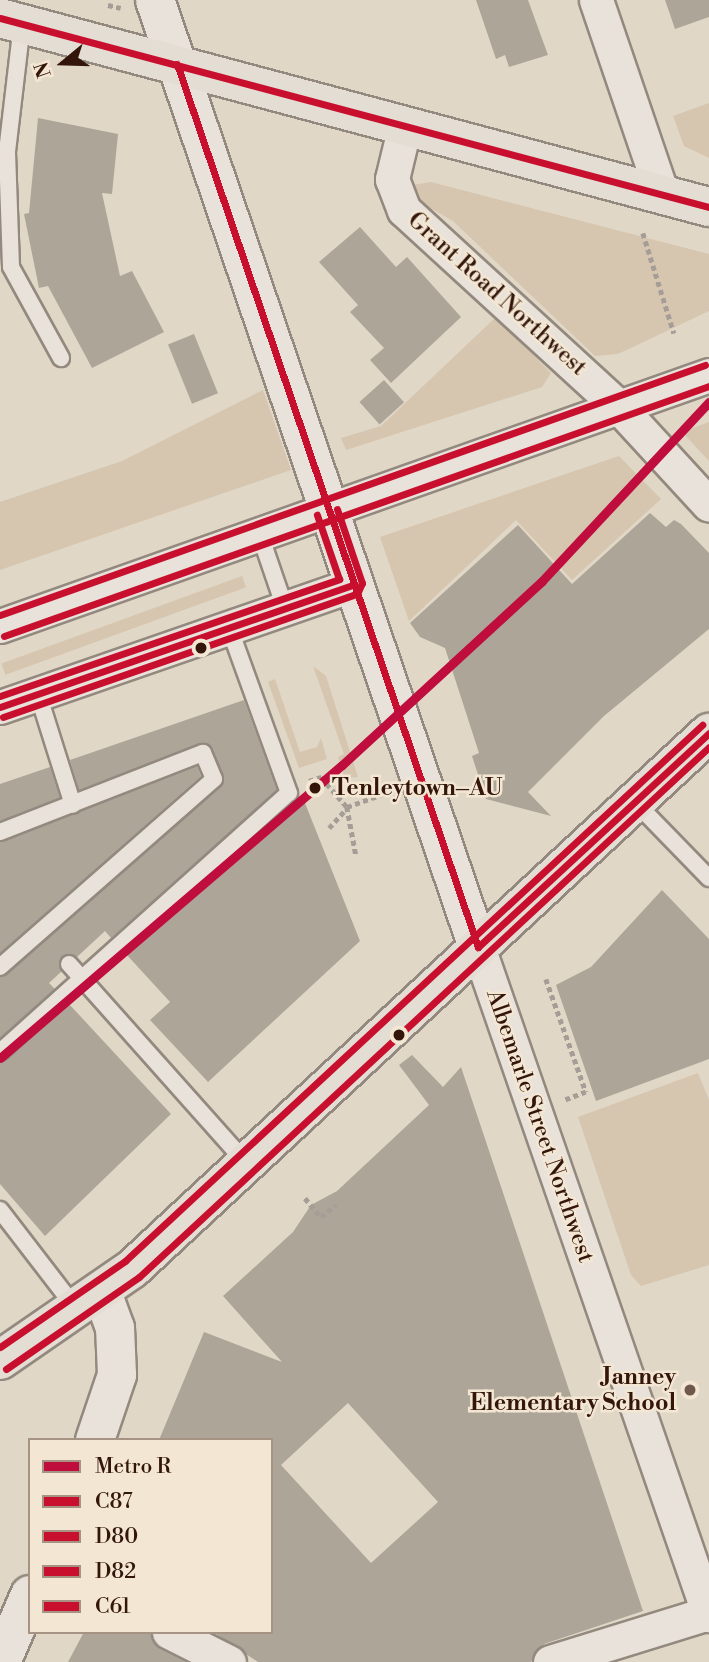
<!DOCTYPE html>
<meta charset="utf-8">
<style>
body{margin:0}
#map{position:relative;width:709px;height:1662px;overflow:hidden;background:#e1d7c6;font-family:"Libre Bodoni",serif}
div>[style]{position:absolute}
.green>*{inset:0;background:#d6c6af;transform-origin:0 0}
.building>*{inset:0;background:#aea599;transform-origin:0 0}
.path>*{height:4.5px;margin-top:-2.25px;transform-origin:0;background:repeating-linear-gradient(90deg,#a69e96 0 5px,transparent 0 8.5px)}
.roads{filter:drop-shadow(2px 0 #93897e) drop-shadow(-2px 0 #93897e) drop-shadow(0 2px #93897e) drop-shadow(0 -2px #93897e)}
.lane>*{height:16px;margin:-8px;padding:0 8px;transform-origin:8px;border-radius:8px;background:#e8e2da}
.street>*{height:33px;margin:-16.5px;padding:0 16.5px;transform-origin:16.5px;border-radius:16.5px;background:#e8e2da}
.secondary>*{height:38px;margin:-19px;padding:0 19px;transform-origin:19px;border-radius:19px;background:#e8e2da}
.primary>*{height:38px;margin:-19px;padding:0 19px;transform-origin:19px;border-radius:19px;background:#e3ddd4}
.bus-1>*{height:7px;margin:-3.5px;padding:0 3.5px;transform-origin:3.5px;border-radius:3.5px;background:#c8102e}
.bus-2>*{height:7px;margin:-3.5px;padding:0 3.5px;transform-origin:3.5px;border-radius:3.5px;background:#c8102e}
.bus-3>*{height:7px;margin:-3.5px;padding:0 3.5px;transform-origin:3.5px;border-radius:3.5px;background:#c8102e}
.bus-4>*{height:7px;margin:-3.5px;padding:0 3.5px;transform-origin:3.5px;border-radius:3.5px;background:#c8102e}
.bus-5>*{height:7px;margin:-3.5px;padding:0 3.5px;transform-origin:3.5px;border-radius:3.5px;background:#c8102e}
.metro-1>*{height:9px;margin:-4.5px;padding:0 4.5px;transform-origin:4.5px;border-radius:4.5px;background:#bf0d3e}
.dots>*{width:19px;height:19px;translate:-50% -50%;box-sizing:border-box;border:4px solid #f3e7d3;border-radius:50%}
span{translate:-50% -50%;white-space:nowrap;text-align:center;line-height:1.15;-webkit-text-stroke:5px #f3e7d3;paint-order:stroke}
.street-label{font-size:23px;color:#33150a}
.stop-label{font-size:23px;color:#33150a;font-weight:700}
.left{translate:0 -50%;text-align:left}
.poi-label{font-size:23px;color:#33150a;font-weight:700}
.right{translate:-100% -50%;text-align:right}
.legend{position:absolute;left:28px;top:1438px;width:245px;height:196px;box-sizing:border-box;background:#f3e7d3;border:2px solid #a69383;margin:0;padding:9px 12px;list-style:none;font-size:21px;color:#33150a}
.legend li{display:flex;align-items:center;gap:14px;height:35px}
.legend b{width:35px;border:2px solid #a69383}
.north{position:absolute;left:28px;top:28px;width:70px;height:70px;-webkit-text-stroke:5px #f3e7d3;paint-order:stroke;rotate:251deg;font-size:19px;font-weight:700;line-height:28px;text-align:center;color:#33150a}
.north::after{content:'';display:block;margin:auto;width:24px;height:32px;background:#33150a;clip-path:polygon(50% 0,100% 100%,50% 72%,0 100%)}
</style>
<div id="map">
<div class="green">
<div style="clip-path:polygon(709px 103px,709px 158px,684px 146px,673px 116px)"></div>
<div style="clip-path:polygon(431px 182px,709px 254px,709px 311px,618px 354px,595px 356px,453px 221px,414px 199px,412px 185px)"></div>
<div style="clip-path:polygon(496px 317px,551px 373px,542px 387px,346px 450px,341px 438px,381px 426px)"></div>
<div style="clip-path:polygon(263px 390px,291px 470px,0 570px,0 502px,122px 461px)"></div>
<div style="clip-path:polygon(709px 422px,709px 461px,682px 432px)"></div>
<div style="clip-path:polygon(619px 456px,661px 499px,572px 580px,516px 520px,409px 621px,380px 537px)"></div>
<div style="left:242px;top:576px;width:12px;height:256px;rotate:70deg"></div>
<div style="clip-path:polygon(313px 666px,326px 676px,358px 777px,345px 778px,338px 757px,344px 754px)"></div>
<div style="clip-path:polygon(275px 679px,300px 752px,317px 747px,321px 738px,327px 759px,299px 768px,268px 682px)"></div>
<div style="clip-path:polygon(698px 1073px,709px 1100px,709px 1265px,641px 1286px,631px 1275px,578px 1117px)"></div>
</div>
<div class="building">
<div style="clip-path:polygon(476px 0,528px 0,548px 55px,509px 67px,505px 55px,496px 59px)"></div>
<div style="clip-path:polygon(665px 0,709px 0,709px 17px,675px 29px)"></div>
<div style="clip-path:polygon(38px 118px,118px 134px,112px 194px,102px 193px,120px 276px,132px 271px,164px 332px,92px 368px,48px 286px,39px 288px,24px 214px,29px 213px)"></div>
<div style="clip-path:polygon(360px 227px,396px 267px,407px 257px,461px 317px,391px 383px,370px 360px,384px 348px,350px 312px,358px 305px,319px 262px)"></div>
<div style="left:194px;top:334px;width:64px;height:28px;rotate:68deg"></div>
<div style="left:384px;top:380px;width:30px;height:33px;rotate:48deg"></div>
<div style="clip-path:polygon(650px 513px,666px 527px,674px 520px,681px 524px,709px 553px,709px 629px,604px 716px,528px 792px,551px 816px,486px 799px,472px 756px,479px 753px,445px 648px,420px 637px,410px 623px,518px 525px,572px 584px)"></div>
<div style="clip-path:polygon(244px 700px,277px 790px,111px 938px,105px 931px,77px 957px,62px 957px,62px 971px,49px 983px,55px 989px,0 1038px,0 977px,224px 781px,204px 743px,79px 790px,70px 760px)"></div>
<div style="clip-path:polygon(197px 766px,201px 776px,0 953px,0 842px)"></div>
<div style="clip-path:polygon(50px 767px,60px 798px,0 821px,0 784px)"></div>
<div style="clip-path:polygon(303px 798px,360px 941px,208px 1082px,150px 1020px,170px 1002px,126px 954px)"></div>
<div style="clip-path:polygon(662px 890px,709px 939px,709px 1059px,596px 1101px,556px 985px,591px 967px)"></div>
<div style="clip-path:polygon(69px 1004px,171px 1114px,45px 1236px,0 1184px,0 1062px)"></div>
<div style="clip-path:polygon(evenodd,412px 1055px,443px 1087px,461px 1067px,643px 1611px,544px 1644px,531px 1662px,258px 1662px,213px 1632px,271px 1632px,271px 1440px,159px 1440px,204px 1332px,282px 1362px,223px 1296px,293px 1232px,311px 1205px,337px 1191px,429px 1105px,399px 1065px,412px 1055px,348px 1403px,438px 1502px,371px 1563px,281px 1465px,348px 1403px)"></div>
<div style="clip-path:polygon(84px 1632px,150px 1632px,160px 1649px,186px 1662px,68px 1662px)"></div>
</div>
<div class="path">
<div style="left:108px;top:5px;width:13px;rotate:13deg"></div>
<div style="left:643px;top:233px;width:105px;rotate:72.8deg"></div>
<div style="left:309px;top:781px;width:13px;rotate:-18deg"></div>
<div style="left:321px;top:777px;width:40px;rotate:49deg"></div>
<div style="left:347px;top:807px;width:37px;rotate:-20deg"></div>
<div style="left:347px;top:807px;width:49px;rotate:79.4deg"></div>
<div style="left:329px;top:828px;width:27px;rotate:-48deg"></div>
<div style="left:546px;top:979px;width:120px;rotate:70.5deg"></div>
<div style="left:586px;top:1092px;width:22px;rotate:159deg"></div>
<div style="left:305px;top:1198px;width:25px;rotate:50deg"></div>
<div style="left:321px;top:1217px;width:19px;rotate:-39deg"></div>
</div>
<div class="roads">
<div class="lane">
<div style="left:22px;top:24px;width:129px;rotate:96.7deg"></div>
<div style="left:7px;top:152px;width:115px;rotate:88deg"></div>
<div style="left:11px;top:267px;width:104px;rotate:61.2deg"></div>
<div style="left:260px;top:535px;width:77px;rotate:71.1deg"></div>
<div style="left:38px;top:694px;width:116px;rotate:72.5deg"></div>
<div style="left:635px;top:802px;width:106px;rotate:45.8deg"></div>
<div style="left:0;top:832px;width:218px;rotate:-21.3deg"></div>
<div style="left:203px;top:753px;width:28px;rotate:67deg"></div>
<div style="left:214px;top:779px;width:285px;rotate:138.7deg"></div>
<div style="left:69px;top:964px;width:268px;rotate:48.3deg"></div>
<div style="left:0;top:1052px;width:388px;rotate:-41.9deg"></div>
<div style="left:289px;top:793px;width:177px;rotate:-109.9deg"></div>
<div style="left:0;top:1210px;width:126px;rotate:52.4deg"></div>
</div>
<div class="street">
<div style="left:596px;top:0;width:205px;rotate:71.2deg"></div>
<div style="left:405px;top:125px;width:56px;rotate:103.5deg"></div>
<div style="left:392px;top:179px;width:33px;rotate:69deg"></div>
<div style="left:404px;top:210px;width:290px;rotate:42.5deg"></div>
<div style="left:618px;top:406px;width:134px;rotate:47.4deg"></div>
<div style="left:0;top:626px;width:752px;rotate:-19.49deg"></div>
<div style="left:0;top:707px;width:373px;rotate:-19.1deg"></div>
<div style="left:478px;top:947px;width:707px;rotate:70.92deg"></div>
<div style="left:169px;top:1632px;width:67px;rotate:26.6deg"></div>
<div style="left:550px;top:1662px;width:165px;rotate:-17.2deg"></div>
</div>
<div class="secondary">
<div style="left:155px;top:0;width:1001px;rotate:71.17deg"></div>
<div style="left:95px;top:1440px;width:69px;rotate:-71.3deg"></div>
<div style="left:117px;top:1375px;width:47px;rotate:-92.4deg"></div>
<div style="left:115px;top:1328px;width:37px;rotate:-110deg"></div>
<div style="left:1px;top:1662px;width:73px;rotate:-66.6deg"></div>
</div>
<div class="primary">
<div style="left:0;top:18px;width:734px;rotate:14.93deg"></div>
<div style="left:0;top:1360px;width:160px;rotate:-34.6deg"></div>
<div style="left:132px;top:1269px;width:788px;rotate:-42.89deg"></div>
</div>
</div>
<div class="bus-1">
<div style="left:0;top:18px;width:734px;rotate:14.93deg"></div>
<div style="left:177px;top:64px;width:933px;rotate:71.18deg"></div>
<div style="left:478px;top:947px;width:315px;rotate:-42.8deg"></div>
<div style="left:0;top:707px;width:373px;rotate:-19.1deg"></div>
</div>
<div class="bus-2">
<div style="left:6px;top:1369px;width:162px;rotate:-34.7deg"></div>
<div style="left:139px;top:1277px;width:778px;rotate:-42.92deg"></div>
</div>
<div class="bus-3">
<div style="left:0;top:1347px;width:152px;rotate:-34.5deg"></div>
<div style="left:125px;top:1261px;width:788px;rotate:-42.89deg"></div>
</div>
<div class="bus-4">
<div style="left:4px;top:636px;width:748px;rotate:-19.53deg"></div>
<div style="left:3px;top:717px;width:375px;rotate:-19.2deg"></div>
<div style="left:357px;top:594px;width:12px;rotate:-66deg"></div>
<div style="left:362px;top:583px;width:78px;rotate:-108.7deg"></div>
</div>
<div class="bus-5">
<div style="left:0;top:615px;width:748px;rotate:-19.53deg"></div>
<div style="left:0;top:696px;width:359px;rotate:-19deg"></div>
<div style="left:339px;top:579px;width:68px;rotate:-109deg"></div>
</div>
<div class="metro-1">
<div style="left:0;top:1058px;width:450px;rotate:-40.6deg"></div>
<div style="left:342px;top:765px;width:272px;rotate:-42.6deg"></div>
<div style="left:542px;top:581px;width:245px;rotate:-47deg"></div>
</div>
<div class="dots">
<div style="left:201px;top:648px;background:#33150a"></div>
<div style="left:315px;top:788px;background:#33150a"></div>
<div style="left:399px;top:1035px;background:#33150a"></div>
<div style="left:690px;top:1390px;background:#70594c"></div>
</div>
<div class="street-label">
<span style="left:497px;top:294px;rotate:42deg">Grant Road Northwest</span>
<span style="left:540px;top:1126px;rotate:71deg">Albemarle Street Northwest</span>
</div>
<div class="stop-label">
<span class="left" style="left:332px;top:788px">Tenleytown–AU</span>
</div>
<div class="poi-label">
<span class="right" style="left:676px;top:1390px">Janney<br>Elementary School</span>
</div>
<ul class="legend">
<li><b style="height:9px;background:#bf0d3e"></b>Metro R</li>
<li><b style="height:9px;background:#c8102e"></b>C87</li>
<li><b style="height:9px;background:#c8102e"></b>D80</li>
<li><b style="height:9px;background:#c8102e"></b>D82</li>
<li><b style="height:9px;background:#c8102e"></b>C61</li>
</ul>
<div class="north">N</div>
</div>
